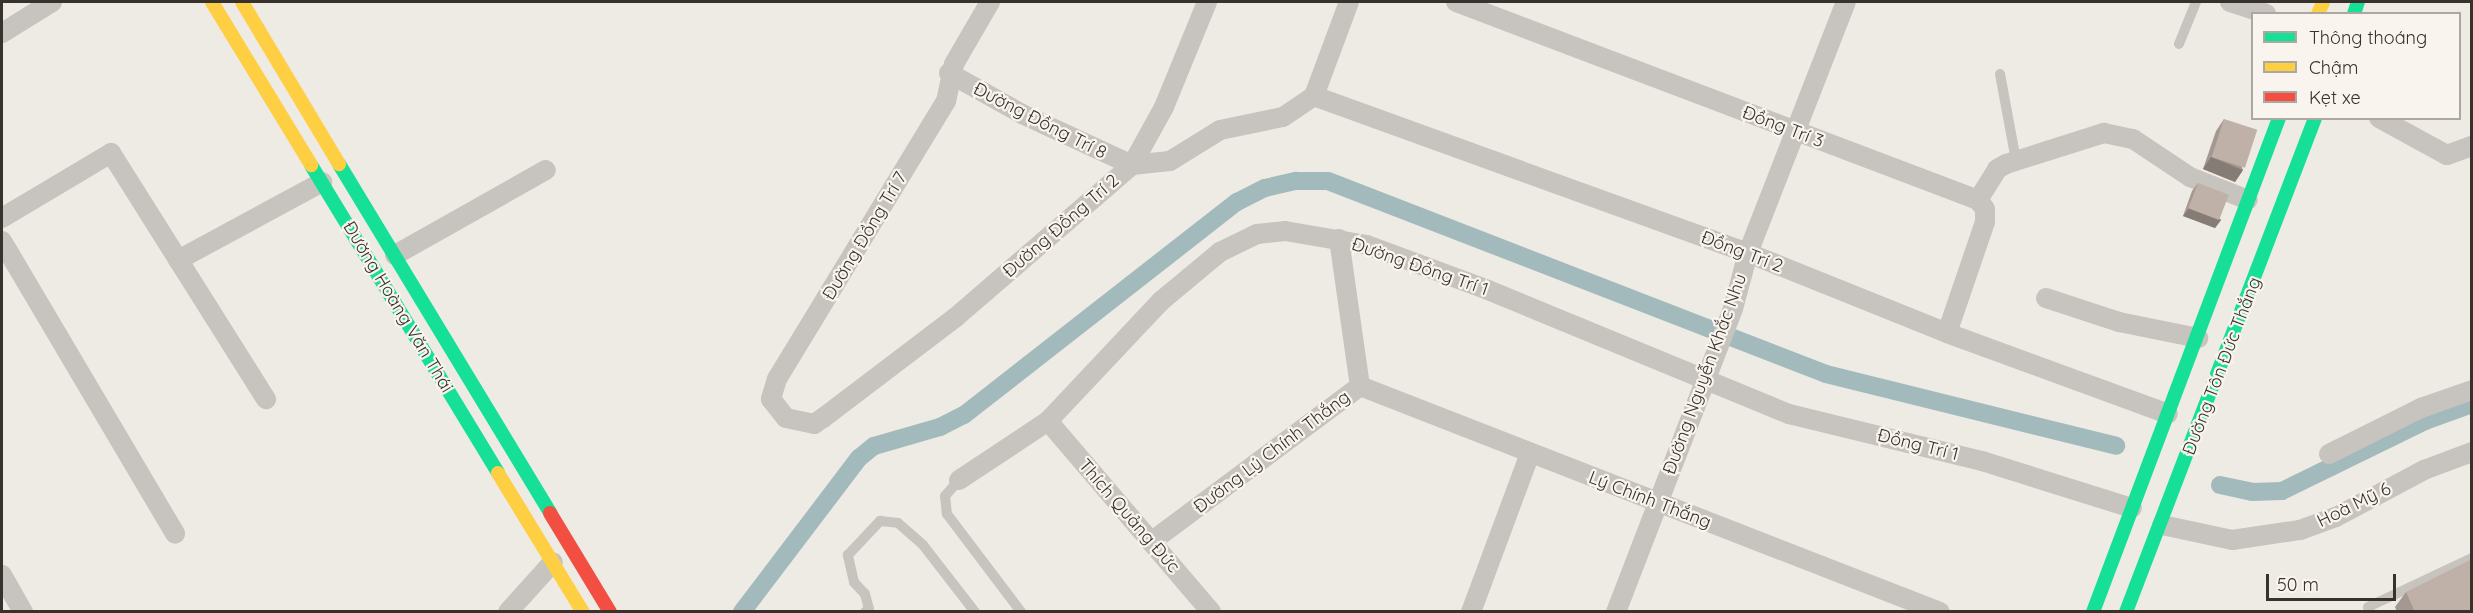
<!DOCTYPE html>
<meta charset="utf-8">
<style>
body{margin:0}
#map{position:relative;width:2473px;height:613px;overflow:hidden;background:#eeeae4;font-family:Quicksand,sans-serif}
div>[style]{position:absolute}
.canal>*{height:18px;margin:-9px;padding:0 9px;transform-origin:9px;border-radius:9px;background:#a3babd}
.lane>*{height:10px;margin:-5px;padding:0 5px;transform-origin:5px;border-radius:5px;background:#c7c3be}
.street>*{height:20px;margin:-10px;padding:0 10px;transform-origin:10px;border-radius:10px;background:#c7c3be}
.fast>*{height:14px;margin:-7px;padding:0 7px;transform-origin:7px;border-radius:7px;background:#16e098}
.slow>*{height:14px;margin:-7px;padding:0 7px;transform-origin:7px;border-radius:7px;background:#ffcf43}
.jam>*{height:14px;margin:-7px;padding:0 7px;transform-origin:7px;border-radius:7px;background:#f24e42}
.wall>*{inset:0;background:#a59890}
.shaded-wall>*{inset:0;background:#867c76}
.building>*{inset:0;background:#c0b1a8;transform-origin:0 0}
span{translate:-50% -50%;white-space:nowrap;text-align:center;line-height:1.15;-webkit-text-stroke:4.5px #f9f5ee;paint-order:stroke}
.street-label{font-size:18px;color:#38312c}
.frame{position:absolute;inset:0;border:3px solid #38312c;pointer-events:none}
.legend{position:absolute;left:2251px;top:12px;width:210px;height:108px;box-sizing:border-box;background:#f9f5ee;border:2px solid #aca7a0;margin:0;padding:8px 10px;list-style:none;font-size:18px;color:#38312c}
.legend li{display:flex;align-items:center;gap:12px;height:30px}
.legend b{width:30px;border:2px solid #aca7a0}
.scale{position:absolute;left:2266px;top:574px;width:130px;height:27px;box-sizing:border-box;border:3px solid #38312c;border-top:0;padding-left:8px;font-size:18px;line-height:21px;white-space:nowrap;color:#38312c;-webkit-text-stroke:4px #f9f5ee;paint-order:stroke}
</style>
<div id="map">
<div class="canal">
<div style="left:2220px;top:485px;width:33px;rotate:12deg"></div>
<div style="left:2252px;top:492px;width:30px;rotate:-2deg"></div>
<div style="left:2282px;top:491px;width:159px;rotate:-26.1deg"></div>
<div style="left:2425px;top:421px;width:50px;rotate:-19.9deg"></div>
<div style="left:742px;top:612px;width:193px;rotate:-52.8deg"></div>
<div style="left:859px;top:458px;width:19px;rotate:-39deg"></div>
<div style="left:874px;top:446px;width:69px;rotate:-16.1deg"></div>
<div style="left:940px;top:427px;width:27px;rotate:-27deg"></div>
<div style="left:964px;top:415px;width:346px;rotate:-38deg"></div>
<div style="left:1237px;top:202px;width:31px;rotate:-27deg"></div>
<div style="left:1265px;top:188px;width:32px;rotate:-13deg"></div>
<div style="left:1296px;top:181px;width:32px"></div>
<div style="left:1328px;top:181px;width:534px;rotate:21.18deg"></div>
<div style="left:1826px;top:374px;width:299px;rotate:13.9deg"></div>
</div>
<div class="lane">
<div style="left:2179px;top:44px;width:45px;rotate:-68deg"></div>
<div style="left:2000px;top:74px;width:87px;rotate:79.5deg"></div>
<div style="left:959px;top:480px;width:21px;rotate:131deg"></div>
<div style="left:945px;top:496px;width:18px;rotate:84deg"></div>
<div style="left:947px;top:514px;width:123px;rotate:52.9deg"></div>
<div style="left:865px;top:612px;width:5px;rotate:-37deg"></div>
<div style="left:869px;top:609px;width:16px;rotate:-105deg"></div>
<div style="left:865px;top:594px;width:16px;rotate:-133deg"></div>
<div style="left:854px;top:582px;width:28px;rotate:-103deg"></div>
<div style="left:848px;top:555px;width:47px;rotate:-46.7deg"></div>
<div style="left:880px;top:521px;width:18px;rotate:6deg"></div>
<div style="left:898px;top:523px;width:33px;rotate:41deg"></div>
<div style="left:923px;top:545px;width:85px;rotate:52.2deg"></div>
<div style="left:2370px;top:612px;width:5px;rotate:-112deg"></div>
<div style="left:2368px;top:607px;width:115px;rotate:-25.2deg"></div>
</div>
<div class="street">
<div style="left:990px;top:2px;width:72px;rotate:120.1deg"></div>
<div style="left:954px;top:64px;width:38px;rotate:102deg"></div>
<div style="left:946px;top:101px;width:325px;rotate:121.3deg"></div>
<div style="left:777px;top:379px;width:21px;rotate:107deg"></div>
<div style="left:771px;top:399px;width:24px;rotate:52deg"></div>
<div style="left:786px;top:418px;width:29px;rotate:12deg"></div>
<div style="left:814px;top:424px;width:11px;rotate:-34deg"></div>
<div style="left:823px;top:418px;width:167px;rotate:-37.2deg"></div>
<div style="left:956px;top:317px;width:233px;rotate:-40.8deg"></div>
<div style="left:1132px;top:165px;width:38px;rotate:-6deg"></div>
<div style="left:1170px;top:161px;width:59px;rotate:-31.8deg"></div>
<div style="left:1220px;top:130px;width:64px;rotate:-11.7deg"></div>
<div style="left:1283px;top:117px;width:37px;rotate:-34deg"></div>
<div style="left:1456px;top:2px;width:558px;rotate:20.77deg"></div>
<div style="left:1978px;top:200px;width:11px;rotate:52deg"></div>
<div style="left:1985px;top:209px;width:13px;rotate:90deg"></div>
<div style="left:1985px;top:222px;width:117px;rotate:108.9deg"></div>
<div style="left:2230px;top:2px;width:38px;rotate:18deg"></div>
<div style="left:2px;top:33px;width:59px;rotate:-31.8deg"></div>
<div style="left:949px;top:73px;width:84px;rotate:29.3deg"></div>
<div style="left:1022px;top:114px;width:121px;rotate:24.9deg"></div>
<div style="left:1314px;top:96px;width:462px;rotate:19.9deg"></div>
<div style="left:1748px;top:253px;width:214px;rotate:21.9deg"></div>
<div style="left:1947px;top:333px;width:235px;rotate:20.1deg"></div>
<div style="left:1314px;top:96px;width:100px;rotate:-69.6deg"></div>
<div style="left:2379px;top:118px;width:77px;rotate:28.6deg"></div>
<div style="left:2447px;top:155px;width:27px;rotate:-20deg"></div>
<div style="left:1132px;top:165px;width:66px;rotate:-61.1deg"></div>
<div style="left:1164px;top:107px;width:113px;rotate:-67.7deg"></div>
<div style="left:1978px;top:200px;width:36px;rotate:-58deg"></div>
<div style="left:1997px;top:169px;width:10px;rotate:-29deg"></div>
<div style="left:2006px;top:164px;width:103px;rotate:-17.6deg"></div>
<div style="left:2104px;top:133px;width:30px;rotate:12deg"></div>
<div style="left:2133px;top:139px;width:69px;rotate:33.7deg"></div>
<div style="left:2190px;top:177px;width:62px;rotate:21.6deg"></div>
<div style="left:2px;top:218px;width:127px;rotate:-30.8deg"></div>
<div style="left:111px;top:153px;width:291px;rotate:57.8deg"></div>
<div style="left:1339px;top:239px;width:148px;rotate:81.9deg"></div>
<div style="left:2px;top:241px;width:340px;rotate:59.4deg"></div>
<div style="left:395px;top:255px;width:173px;rotate:-29.4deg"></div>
<div style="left:178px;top:260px;width:164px;rotate:-28.4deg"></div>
<div style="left:2046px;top:298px;width:77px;rotate:18.2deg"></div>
<div style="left:2119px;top:322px;width:81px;rotate:11.4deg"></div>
<div style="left:1360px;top:386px;width:622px;rotate:21.29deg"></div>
<div style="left:1048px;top:421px;width:251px;rotate:49.5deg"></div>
<div style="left:2329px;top:454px;width:103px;rotate:-26.6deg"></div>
<div style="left:2421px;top:408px;width:54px;rotate:-19.4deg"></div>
<div style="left:959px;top:480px;width:107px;rotate:-33.5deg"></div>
<div style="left:1048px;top:421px;width:165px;rotate:-46.7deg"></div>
<div style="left:1161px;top:301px;width:77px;rotate:-39.7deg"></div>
<div style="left:1220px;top:252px;width:41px;rotate:-25.9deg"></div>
<div style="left:1257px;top:234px;width:28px;rotate:-6deg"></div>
<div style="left:1285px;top:231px;width:83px;rotate:9.7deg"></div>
<div style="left:1367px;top:245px;width:129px;rotate:20.4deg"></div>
<div style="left:1488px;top:290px;width:326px;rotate:22.4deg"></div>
<div style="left:1789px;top:414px;width:199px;rotate:13.7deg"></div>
<div style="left:1982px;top:461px;width:157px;rotate:17.4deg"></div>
<div style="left:2162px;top:525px;width:72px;rotate:12.1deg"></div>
<div style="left:2232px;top:540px;width:69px;rotate:-8.4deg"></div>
<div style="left:2300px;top:530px;width:38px;rotate:-20deg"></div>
<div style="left:2336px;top:517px;width:100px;rotate:-28.1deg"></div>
<div style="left:2424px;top:470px;width:51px;rotate:-20.6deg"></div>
<div style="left:1151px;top:542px;width:261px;rotate:-36.7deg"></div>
<div style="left:2px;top:575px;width:43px;rotate:60.4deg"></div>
<div style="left:508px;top:612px;width:67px;rotate:-48deg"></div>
<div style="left:1471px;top:612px;width:170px;rotate:-69.6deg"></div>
<div style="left:1616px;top:612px;width:325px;rotate:-68.9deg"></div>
<div style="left:1733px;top:309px;width:58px;rotate:-75deg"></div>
<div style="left:1748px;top:253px;width:269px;rotate:-68.7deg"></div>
</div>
<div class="fast">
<div style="left:2354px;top:14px;width:13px;rotate:-72deg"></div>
<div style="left:339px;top:164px;width:408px;rotate:58.8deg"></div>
<div style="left:311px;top:165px;width:360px;rotate:58.7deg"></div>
<div style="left:2093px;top:612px;width:528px;rotate:-69.37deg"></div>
<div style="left:2126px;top:612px;width:529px;rotate:-69.06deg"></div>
</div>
<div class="slow">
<div style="left:212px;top:2px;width:191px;rotate:58.7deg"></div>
<div style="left:242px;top:2px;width:189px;rotate:59.1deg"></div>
<div style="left:2318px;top:14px;width:13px;rotate:-67deg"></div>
<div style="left:498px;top:473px;width:163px;rotate:58.6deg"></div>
</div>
<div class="jam">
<div style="left:550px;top:513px;width:116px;rotate:58.8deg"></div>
</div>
<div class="wall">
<div style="clip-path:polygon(2224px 119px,2243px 170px,2235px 182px,2203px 169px,2216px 131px)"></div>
<div style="clip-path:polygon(2198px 183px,2221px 220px,2215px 228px,2183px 216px,2192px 191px)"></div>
<div style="clip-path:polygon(2406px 592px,2472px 612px,2397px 612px,2395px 607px)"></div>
</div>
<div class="shaded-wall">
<div style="clip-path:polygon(2211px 157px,2243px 170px,2235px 182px,2203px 169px)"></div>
<div style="clip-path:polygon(2189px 208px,2221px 220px,2215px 228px,2183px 216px)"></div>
</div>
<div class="building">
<div style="left:2224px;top:119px;width:35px;height:40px;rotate:18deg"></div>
<div style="left:2198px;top:183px;width:33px;height:27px;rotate:21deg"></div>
<div style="clip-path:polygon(2472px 559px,2472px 612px,2415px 612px,2406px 592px)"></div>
</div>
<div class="street-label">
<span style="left:1040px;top:121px;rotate:27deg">Đường Đồng Trí 8</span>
<span style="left:1783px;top:127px;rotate:21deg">Đồng Trí 3</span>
<span style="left:1061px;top:226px;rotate:-41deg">Đường Đồng Trí 2</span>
<span style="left:865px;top:236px;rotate:-59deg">Đường Đồng Trí 7</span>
<span style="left:1742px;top:252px;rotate:21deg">Đồng Trí 2</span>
<span style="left:1420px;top:267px;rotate:19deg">Đường Đồng Trí 1</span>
<span style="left:398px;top:307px;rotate:59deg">Đường Hoàng Văn Thái</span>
<span style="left:2222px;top:366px;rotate:-69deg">Đường Tôn Đức Thắng</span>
<span style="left:1705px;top:374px;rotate:-70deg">Đường Nguyễn Khắc Nhu</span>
<span style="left:1918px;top:445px;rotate:14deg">Đồng Trí 1</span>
<span style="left:1272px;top:452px;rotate:-37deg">Đường Lý Chính Thắng</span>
<span style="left:1650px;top:500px;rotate:21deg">Lý Chính Thắng</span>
<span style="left:2354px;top:505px;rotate:-26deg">Hoà Mỹ 6</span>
<span style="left:1129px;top:516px;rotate:49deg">Thích Quảng Đức</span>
</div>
<div class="frame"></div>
<ul class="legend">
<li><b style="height:8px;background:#16e098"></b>Thông thoáng</li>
<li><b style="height:8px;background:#ffcf43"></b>Chậm</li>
<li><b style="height:8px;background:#f24e42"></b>Kẹt xe</li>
</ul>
<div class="scale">50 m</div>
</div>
